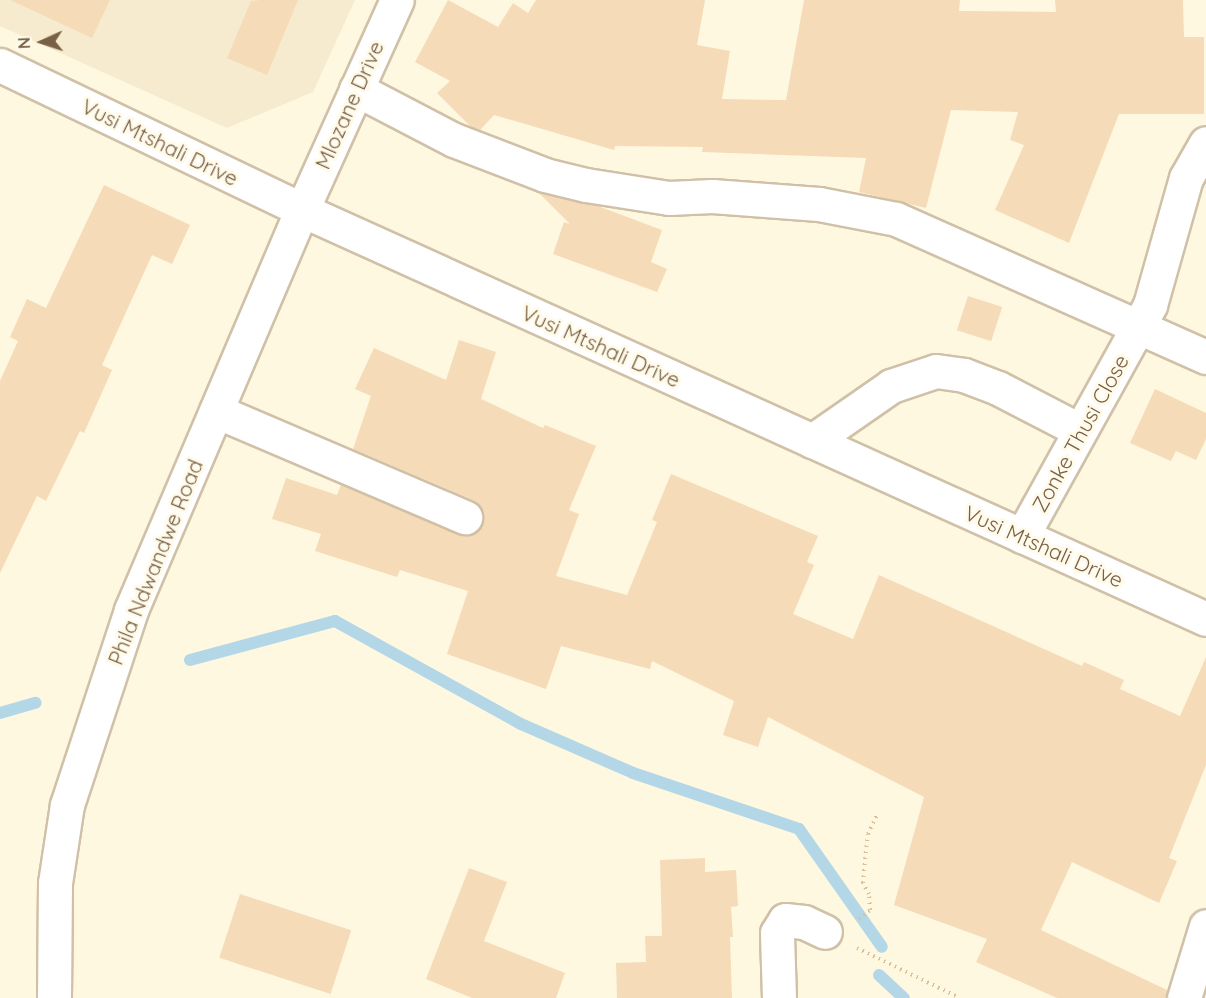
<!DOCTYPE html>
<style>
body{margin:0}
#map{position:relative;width:1206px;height:998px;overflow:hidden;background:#fef8e1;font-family:Quicksand,sans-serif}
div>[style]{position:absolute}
.residential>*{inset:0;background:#f6ebcf}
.stream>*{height:12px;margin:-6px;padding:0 6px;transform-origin:6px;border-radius:6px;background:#b4d7e8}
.building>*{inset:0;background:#f5dbb7;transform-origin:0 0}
.path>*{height:4px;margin-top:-2px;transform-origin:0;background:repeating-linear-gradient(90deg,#dabf9a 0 1.5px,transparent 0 6px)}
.roads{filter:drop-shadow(2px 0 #d0c0a7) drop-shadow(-2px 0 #d0c0a7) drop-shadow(0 2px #d0c0a7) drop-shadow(0 -2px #d0c0a7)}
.minor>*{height:33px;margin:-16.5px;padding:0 16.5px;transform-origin:16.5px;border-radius:16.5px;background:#fff}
span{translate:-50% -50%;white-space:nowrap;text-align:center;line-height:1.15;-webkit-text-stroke:6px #fffae9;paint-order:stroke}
.street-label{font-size:21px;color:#776046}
.north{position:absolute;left:12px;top:12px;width:60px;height:60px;-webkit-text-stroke:4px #fffae9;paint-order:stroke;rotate:267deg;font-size:16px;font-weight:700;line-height:24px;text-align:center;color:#776046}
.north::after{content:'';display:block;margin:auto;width:21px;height:27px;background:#776046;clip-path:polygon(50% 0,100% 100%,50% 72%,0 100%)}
</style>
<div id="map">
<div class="residential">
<div style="clip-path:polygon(0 0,355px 0,313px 92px,227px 128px,0 26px)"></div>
</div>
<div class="stream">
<div style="left:190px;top:660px;width:150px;rotate:-15.1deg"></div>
<div style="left:335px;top:621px;width:213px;rotate:29deg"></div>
<div style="left:521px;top:724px;width:122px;rotate:23.6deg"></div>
<div style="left:633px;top:773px;width:175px;rotate:18.6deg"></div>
<div style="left:799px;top:829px;width:144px;rotate:54.9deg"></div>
<div style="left:0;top:713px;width:37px;rotate:-16deg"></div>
<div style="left:879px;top:975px;width:34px;rotate:43deg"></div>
</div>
<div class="building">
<div style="clip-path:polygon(10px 0,110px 0,92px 38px)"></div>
<div style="clip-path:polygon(261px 0,298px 0,267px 75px,227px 58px,251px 1px)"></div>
<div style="clip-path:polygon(448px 0,498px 27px,513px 3px,528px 13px,536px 0,705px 0,697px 45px,730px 51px,722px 99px,786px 100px,804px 0,960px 0,959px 11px,1056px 12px,1055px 0,1183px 0,1184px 37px,1204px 37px,1204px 114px,1119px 114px,1069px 243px,995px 210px,1024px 145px,1010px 140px,1018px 112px,951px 110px,926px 208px,859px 192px,866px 158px,702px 152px,703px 147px,615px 146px,614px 150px,494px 115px,480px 130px,471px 127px,437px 93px,450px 81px,415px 62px)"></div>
<div style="clip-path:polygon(104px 185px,190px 225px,172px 264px,152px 255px,102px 365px,112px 370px,84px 433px,80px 431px,46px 501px,37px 496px,0 573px,0 381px,18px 341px,10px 337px,27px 299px,46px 308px)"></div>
<div style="clip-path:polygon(538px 192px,595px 205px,662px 230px,651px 262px,667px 269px,657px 292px,553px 254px,564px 222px,570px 224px)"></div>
<div style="left:968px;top:296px;width:36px;height:36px;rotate:18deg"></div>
<div style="clip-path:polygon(459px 340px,496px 352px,481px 399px,543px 428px,545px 425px,596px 446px,569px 510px,579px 514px,556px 576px,627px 595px,657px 522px,652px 520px,671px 474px,818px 536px,807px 562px,814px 565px,793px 614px,853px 639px,879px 575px,1082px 666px,1084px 662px,1124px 680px,1120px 689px,1180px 716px,1206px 657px,1206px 765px,1169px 858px,1177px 861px,1159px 903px,1072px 862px,1041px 930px,1167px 990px,1166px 998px,1057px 998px,976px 962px,987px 939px,894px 905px,924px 797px,768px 717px,758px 747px,723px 735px,734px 701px,652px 661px,650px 669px,561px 646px,546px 689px,447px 654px,468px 591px,400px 570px,397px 577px,315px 551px,321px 534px,272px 519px,286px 478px,337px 495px,341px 485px,458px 534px,477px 532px,483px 514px,473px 500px,353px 449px,371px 396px,355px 389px,374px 348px,446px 380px)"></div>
<div style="clip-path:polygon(1155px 389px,1206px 413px,1206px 439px,1196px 460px,1176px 451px,1171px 461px,1130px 443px)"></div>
<div style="clip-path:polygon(705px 858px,705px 872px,736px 870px,738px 906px,731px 907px,733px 937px,730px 937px,732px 998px,617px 998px,616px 963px,646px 962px,645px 936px,662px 936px,660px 860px)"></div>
<div style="clip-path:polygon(469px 868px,507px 882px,484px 941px,565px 973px,556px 998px,472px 998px,426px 979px)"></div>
<div style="left:240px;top:894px;width:117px;height:67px;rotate:18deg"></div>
</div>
<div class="path">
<div style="left:859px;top:919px;width:14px;rotate:-39deg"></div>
<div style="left:870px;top:910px;width:16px;rotate:-94deg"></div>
<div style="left:869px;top:894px;width:13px;rotate:-119deg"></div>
<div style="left:863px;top:883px;width:24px;rotate:-85deg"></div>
<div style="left:865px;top:859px;width:25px;rotate:-83deg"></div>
<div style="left:868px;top:834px;width:21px;rotate:-65deg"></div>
<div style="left:857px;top:948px;width:114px;rotate:25.9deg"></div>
</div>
<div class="roads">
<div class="minor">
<div style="left:0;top:65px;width:335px;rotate:25.6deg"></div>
<div style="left:302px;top:210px;width:992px;rotate:24.34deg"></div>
<div style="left:356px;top:89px;width:110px;rotate:27.5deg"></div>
<div style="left:454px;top:140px;width:97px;rotate:21deg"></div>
<div style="left:545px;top:175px;width:42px;rotate:13.7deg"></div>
<div style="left:586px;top:185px;width:84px;rotate:8.9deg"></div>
<div style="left:669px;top:198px;width:43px;rotate:-2.7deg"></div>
<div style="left:712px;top:196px;width:107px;rotate:4.3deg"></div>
<div style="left:819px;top:204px;width:78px;rotate:11deg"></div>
<div style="left:896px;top:219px;width:339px;rotate:24deg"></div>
<div style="left:216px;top:411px;width:271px;rotate:23.1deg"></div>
<div style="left:812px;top:441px;width:96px;rotate:-34.8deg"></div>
<div style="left:891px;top:386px;width:47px;rotate:-18.4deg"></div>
<div style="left:936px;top:371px;width:28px;rotate:8deg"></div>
<div style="left:964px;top:375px;width:36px;rotate:21deg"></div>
<div style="left:998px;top:388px;width:91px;rotate:27.4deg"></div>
<div style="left:1022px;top:536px;width:264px;rotate:-61deg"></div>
<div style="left:1150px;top:305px;width:132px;rotate:-74.2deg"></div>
<div style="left:1186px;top:178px;width:40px;rotate:-60.3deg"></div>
<div style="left:54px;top:998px;width:115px;rotate:-89.5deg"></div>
<div style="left:55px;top:883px;width:79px;rotate:-81.3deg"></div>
<div style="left:67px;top:805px;width:205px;rotate:-71.8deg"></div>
<div style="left:131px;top:610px;width:435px;rotate:-66.9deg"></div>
<div style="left:302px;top:210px;width:230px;rotate:-65.7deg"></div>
<div style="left:779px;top:998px;width:65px;rotate:-91.8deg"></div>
<div style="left:777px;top:933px;width:15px;rotate:-58deg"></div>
<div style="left:785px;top:920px;width:19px;rotate:6deg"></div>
<div style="left:804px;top:922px;width:23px;rotate:25deg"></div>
<div style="left:1184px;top:998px;width:75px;rotate:-73deg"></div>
</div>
</div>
<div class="street-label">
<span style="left:349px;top:105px;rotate:-66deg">Mlozane Drive</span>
<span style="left:160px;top:142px;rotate:26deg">Vusi Mtshali Drive</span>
<span style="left:601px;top:346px;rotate:24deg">Vusi Mtshali Drive</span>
<span style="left:1080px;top:433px;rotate:-61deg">Zonke Thusi Close</span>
<span style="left:1044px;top:546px;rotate:24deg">Vusi Mtshali Drive</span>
<span style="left:155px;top:562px;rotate:-68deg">Phila Ndwandwe Road</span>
</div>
<div class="north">N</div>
</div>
